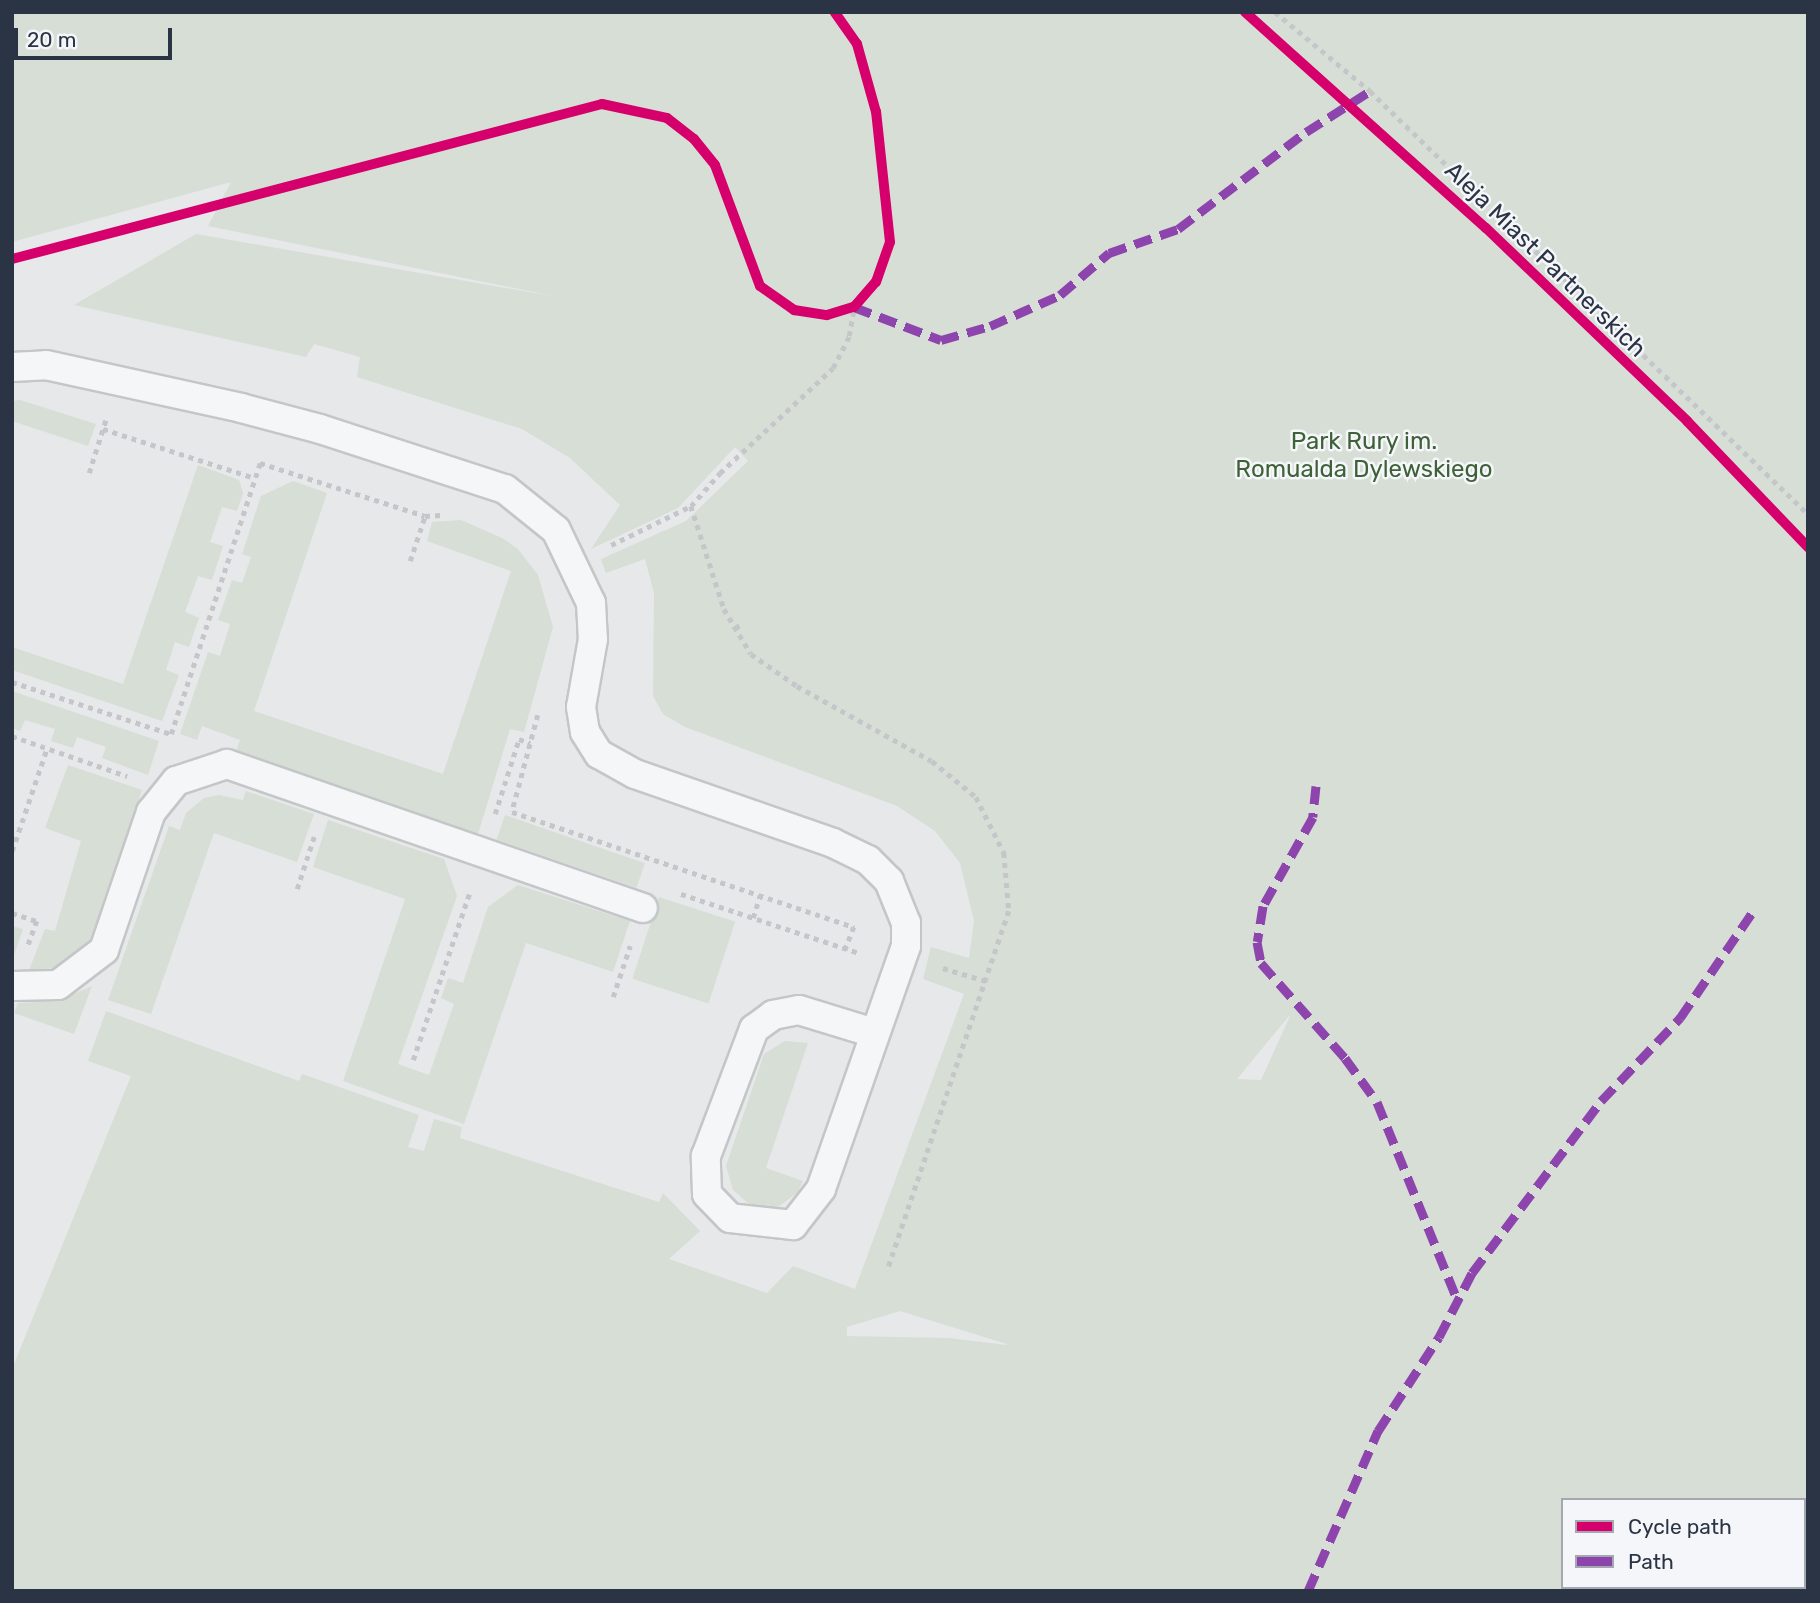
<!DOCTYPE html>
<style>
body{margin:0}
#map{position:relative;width:1820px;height:1603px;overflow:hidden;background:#e6e8ea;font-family:Rubik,sans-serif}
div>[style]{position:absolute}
.green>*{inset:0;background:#d6ded6;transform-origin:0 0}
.path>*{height:4.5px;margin-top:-2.25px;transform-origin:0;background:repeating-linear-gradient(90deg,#c5c6ca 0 5px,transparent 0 10px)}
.roads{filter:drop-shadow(2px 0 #c4c6c8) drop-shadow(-2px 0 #c4c6c8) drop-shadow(0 2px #c4c6c8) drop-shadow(0 -2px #c4c6c8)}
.service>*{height:28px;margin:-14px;padding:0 14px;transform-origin:14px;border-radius:14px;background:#f5f6f7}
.quiet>*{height:9px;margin-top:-4.5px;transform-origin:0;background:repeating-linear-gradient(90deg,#8e44ad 0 18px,transparent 0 27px)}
.cycleway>*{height:10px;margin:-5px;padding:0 5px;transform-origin:5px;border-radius:5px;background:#d6006c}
span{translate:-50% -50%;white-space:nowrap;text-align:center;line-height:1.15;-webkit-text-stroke:5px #f4f6f9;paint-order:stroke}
.street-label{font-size:24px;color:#2b3445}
.park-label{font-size:24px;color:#3f6138}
.frame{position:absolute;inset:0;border:14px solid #2b3445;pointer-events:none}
.legend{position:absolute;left:1561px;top:1498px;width:245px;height:91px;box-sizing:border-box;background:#f4f6f9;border:2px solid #a4a8b1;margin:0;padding:9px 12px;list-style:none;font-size:21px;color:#2b3445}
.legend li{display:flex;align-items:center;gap:14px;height:35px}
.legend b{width:35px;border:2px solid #a4a8b1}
.scale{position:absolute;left:14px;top:28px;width:158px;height:32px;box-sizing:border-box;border:4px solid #2b3445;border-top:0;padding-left:9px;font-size:21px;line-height:24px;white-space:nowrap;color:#2b3445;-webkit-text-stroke:5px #f4f6f9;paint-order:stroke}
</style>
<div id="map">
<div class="green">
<div style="clip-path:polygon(evenodd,12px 12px,1808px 12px,1808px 1591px,12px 1591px,12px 1369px,131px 1076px,88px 1061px,106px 1011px,299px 1081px,302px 1074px,419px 1115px,408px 1147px,424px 1151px,434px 1119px,462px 1127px,460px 1138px,659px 1202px,663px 1193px,700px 1231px,669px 1259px,767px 1293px,793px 1266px,855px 1289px,964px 994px,923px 979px,931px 947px,969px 958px,974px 921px,960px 863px,935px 831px,897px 806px,685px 727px,663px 714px,653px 696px,654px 593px,645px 559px,606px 573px,601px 559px,686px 521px,748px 461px,735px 447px,678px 508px,591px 549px,620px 505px,570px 458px,522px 429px,357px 377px,360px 357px,314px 344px,306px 357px,74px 305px,196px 234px,558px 297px,208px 226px,231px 182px,12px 242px,12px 12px,1290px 1016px,1261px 1080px,1237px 1079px,1289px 1016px,1290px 1016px,12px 12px,900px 1311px,1007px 1344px,1007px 1345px,949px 1338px,847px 1336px,847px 1327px,900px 1311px,12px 12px,1563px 1500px,1804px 1500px,1804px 1587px,1563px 1587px,1563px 1500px)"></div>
<div style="clip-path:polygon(20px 400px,96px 424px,88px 446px,12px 421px,12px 401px)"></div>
<div style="clip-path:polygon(198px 465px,239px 480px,243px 493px,237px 511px,222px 507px,210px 542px,223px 546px,212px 580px,198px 576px,185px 612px,199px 618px,189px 647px,175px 642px,166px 670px,179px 675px,162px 721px,12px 670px,12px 647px,123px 684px)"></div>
<div style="clip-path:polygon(293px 481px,327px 493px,254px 711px,443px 774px,511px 571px,427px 541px,432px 522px,461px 520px,502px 538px,518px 549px,538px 575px,553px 627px,524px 732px,510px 729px,478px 834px,236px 752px,240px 740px,202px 726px,197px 740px,180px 734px,208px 652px,220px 656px,230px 624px,218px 620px,232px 580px,242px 583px,251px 557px,242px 554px,261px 496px)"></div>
<div style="clip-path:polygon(12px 691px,159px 741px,148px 775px,102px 758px,106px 747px,77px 737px,73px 748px,51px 741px,55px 729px,25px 720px,20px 731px,12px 728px)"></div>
<div style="clip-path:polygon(68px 765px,142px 790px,89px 945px,71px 960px,45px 971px,28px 973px,45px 929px,55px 931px,81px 841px,45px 828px)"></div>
<div style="clip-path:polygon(246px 791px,314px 814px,297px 862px,214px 833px,151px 1014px,108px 1000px,169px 826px,180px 830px,186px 813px,204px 798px,219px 795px,243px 800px)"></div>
<div style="left:505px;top:815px;width:148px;height:26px;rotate:19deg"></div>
<div style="clip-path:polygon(328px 820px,444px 859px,457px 896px,398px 1064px,429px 1075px,454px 1004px,441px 998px,448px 978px,463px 983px,488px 907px,518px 885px,630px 921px,613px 972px,526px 943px,464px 1124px,343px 1081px,405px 899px,313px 867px)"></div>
<div style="left:659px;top:897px;width:80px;height:86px;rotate:18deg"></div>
<div style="clip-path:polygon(12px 926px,23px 929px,12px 961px)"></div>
<div style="clip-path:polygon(92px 986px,74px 1034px,14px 1013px,18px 1003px,58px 1001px)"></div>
<div style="clip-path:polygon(785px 1041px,808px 1043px,766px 1168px,803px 1181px,797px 1193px,778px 1207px,750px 1205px,733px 1190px,726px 1166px,764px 1054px)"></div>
</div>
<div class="path">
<div style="left:1275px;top:12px;width:124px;rotate:39.7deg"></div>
<div style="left:1370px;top:91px;width:609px;rotate:44deg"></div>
<div style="left:103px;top:429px;width:160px;rotate:17.9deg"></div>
<div style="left:89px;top:473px;width:57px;rotate:-72.5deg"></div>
<div style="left:691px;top:506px;width:108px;rotate:72.2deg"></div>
<div style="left:724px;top:609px;width:52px;rotate:59deg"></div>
<div style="left:751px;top:654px;width:56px;rotate:34.8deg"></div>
<div style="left:797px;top:686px;width:154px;rotate:29.1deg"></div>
<div style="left:932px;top:761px;width:57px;rotate:39.3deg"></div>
<div style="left:976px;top:797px;width:63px;rotate:63.4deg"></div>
<div style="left:1004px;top:853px;width:58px;rotate:85.1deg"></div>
<div style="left:1009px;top:911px;width:380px;rotate:108.7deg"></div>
<div style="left:611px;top:545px;width:89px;rotate:-26deg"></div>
<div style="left:691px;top:506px;width:44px;rotate:-48.7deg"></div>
<div style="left:720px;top:473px;width:154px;rotate:-42.9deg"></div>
<div style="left:833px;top:368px;width:36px;rotate:-63deg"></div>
<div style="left:849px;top:336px;width:29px;rotate:-80deg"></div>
<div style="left:410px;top:561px;width:47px;rotate:-71.6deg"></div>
<div style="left:735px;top:628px;width:8px;rotate:-30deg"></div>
<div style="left:12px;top:682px;width:167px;rotate:18.1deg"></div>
<div style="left:171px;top:734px;width:285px;rotate:-71.8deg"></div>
<div style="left:260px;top:463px;width:173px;rotate:17.8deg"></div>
<div style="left:425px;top:516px;width:17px;rotate:-3deg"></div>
<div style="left:538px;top:715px;width:100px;rotate:105deg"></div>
<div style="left:512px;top:812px;width:361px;rotate:18.6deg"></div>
<div style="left:854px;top:927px;width:25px;rotate:111deg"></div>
<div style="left:12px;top:736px;width:122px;rotate:19.2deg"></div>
<div style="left:495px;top:814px;width:79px;rotate:-72.3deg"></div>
<div style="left:519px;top:739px;width:12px;rotate:20deg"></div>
<div style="left:12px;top:851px;width:109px;rotate:-71.2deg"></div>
<div style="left:297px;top:889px;width:55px;rotate:-71.9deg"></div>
<div style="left:681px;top:894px;width:188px;rotate:18.3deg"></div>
<div style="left:12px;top:913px;width:26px;rotate:18deg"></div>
<div style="left:37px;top:921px;width:27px;rotate:110deg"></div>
<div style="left:753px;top:918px;width:24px;rotate:-73deg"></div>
<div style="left:943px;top:968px;width:48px;rotate:16.9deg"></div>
<div style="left:613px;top:997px;width:54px;rotate:-71.6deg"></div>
<div style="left:413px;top:1060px;width:177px;rotate:-71.3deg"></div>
</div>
<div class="roads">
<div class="service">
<div style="left:12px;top:367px;width:34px;rotate:-3deg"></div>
<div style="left:46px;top:365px;width:200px;rotate:12.4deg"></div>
<div style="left:241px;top:408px;width:82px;rotate:14.9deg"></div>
<div style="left:320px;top:429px;width:194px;rotate:18deg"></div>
<div style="left:505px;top:489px;width:65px;rotate:38.8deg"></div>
<div style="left:556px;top:530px;width:81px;rotate:64.4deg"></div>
<div style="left:591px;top:603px;width:36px;rotate:87deg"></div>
<div style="left:593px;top:639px;width:69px;rotate:100deg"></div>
<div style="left:581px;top:707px;width:25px;rotate:81deg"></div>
<div style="left:585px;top:732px;width:26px;rotate:58deg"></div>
<div style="left:599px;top:754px;width:41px;rotate:29.1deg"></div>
<div style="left:635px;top:774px;width:210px;rotate:19.2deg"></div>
<div style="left:833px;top:843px;width:39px;rotate:26deg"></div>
<div style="left:868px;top:860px;width:30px;rotate:45deg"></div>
<div style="left:889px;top:881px;width:45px;rotate:68deg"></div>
<div style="left:906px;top:923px;width:23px;rotate:90deg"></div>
<div style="left:906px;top:946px;width:257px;rotate:109.3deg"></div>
<div style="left:821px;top:1189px;width:46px;rotate:127.9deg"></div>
<div style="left:793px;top:1225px;width:63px;rotate:-173.7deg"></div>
<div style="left:730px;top:1218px;width:33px;rotate:-134deg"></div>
<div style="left:707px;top:1194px;width:38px;rotate:-92deg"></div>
<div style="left:706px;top:1156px;width:136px;rotate:-69.3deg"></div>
<div style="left:754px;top:1029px;width:24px;rotate:-36deg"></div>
<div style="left:773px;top:1015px;width:26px;rotate:-11deg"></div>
<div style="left:799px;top:1010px;width:78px;rotate:17deg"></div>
<div style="left:12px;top:986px;width:46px;rotate:-1.2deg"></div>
<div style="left:58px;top:985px;width:58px;rotate:-37.3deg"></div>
<div style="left:104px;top:950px;width:146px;rotate:-71.2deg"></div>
<div style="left:151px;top:812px;width:40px;rotate:-51deg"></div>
<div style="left:176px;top:781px;width:54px;rotate:-18.4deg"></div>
<div style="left:227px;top:764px;width:440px;rotate:19.1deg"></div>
</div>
</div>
<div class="quiet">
<div style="left:854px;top:307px;width:93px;rotate:20.8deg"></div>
<div style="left:941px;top:340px;width:51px;rotate:-15.9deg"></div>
<div style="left:990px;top:326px;width:77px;rotate:-23.9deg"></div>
<div style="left:1060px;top:295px;width:65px;rotate:-40.6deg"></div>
<div style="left:1109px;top:253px;width:73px;rotate:-19.2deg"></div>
<div style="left:1178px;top:229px;width:161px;rotate:-37.2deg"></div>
<div style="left:1306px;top:132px;width:76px;rotate:-32.6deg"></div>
<div style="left:1316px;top:786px;width:31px;rotate:96deg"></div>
<div style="left:1313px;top:817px;width:102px;rotate:119.3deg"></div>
<div style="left:1263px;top:906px;width:36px;rotate:99deg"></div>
<div style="left:1257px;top:942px;width:21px;rotate:79deg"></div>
<div style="left:1261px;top:963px;width:127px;rotate:48.5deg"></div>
<div style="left:1345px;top:1058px;width:54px;rotate:54deg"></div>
<div style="left:1377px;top:1102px;width:215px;rotate:67.9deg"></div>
<div style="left:1308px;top:1591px;width:175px;rotate:-66.4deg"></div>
<div style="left:1378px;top:1431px;width:112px;rotate:-57deg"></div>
<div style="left:1439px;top:1337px;width:72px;rotate:-62.7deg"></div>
<div style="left:1472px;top:1273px;width:215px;rotate:-53.1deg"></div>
<div style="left:1601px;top:1101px;width:115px;rotate:-46.4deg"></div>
<div style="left:1680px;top:1018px;width:127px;rotate:-55.6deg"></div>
</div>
<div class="cycleway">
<div style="left:1245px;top:12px;width:324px;rotate:41.9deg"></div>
<div style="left:1486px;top:228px;width:279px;rotate:43.8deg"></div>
<div style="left:1687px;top:421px;width:175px;rotate:46.2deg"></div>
<div style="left:12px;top:259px;width:610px;rotate:-14.72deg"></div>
<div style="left:602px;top:104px;width:66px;rotate:12.2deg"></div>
<div style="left:667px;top:118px;width:34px;rotate:38deg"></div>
<div style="left:694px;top:139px;width:33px;rotate:51deg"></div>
<div style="left:715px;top:165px;width:129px;rotate:69.6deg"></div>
<div style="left:760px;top:286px;width:42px;rotate:35.2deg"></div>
<div style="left:794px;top:310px;width:33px;rotate:9deg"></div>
<div style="left:827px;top:315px;width:28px;rotate:-17deg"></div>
<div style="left:854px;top:307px;width:33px;rotate:-49deg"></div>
<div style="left:876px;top:282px;width:42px;rotate:-70.7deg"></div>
<div style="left:890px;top:242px;width:131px;rotate:-96.1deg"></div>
<div style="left:876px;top:112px;width:71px;rotate:-105.6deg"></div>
<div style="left:857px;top:44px;width:39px;rotate:-125deg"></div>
</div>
<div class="street-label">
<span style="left:1545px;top:260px;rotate:44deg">Aleja Miast Partnerskich</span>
</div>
<div class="park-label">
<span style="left:1364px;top:456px">Park Rury im.<br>Romualda Dylewskiego</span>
</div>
<div class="frame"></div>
<ul class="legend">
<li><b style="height:9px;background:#d6006c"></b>Cycle path</li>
<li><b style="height:9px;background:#8e44ad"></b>Path</li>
</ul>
<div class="scale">20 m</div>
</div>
